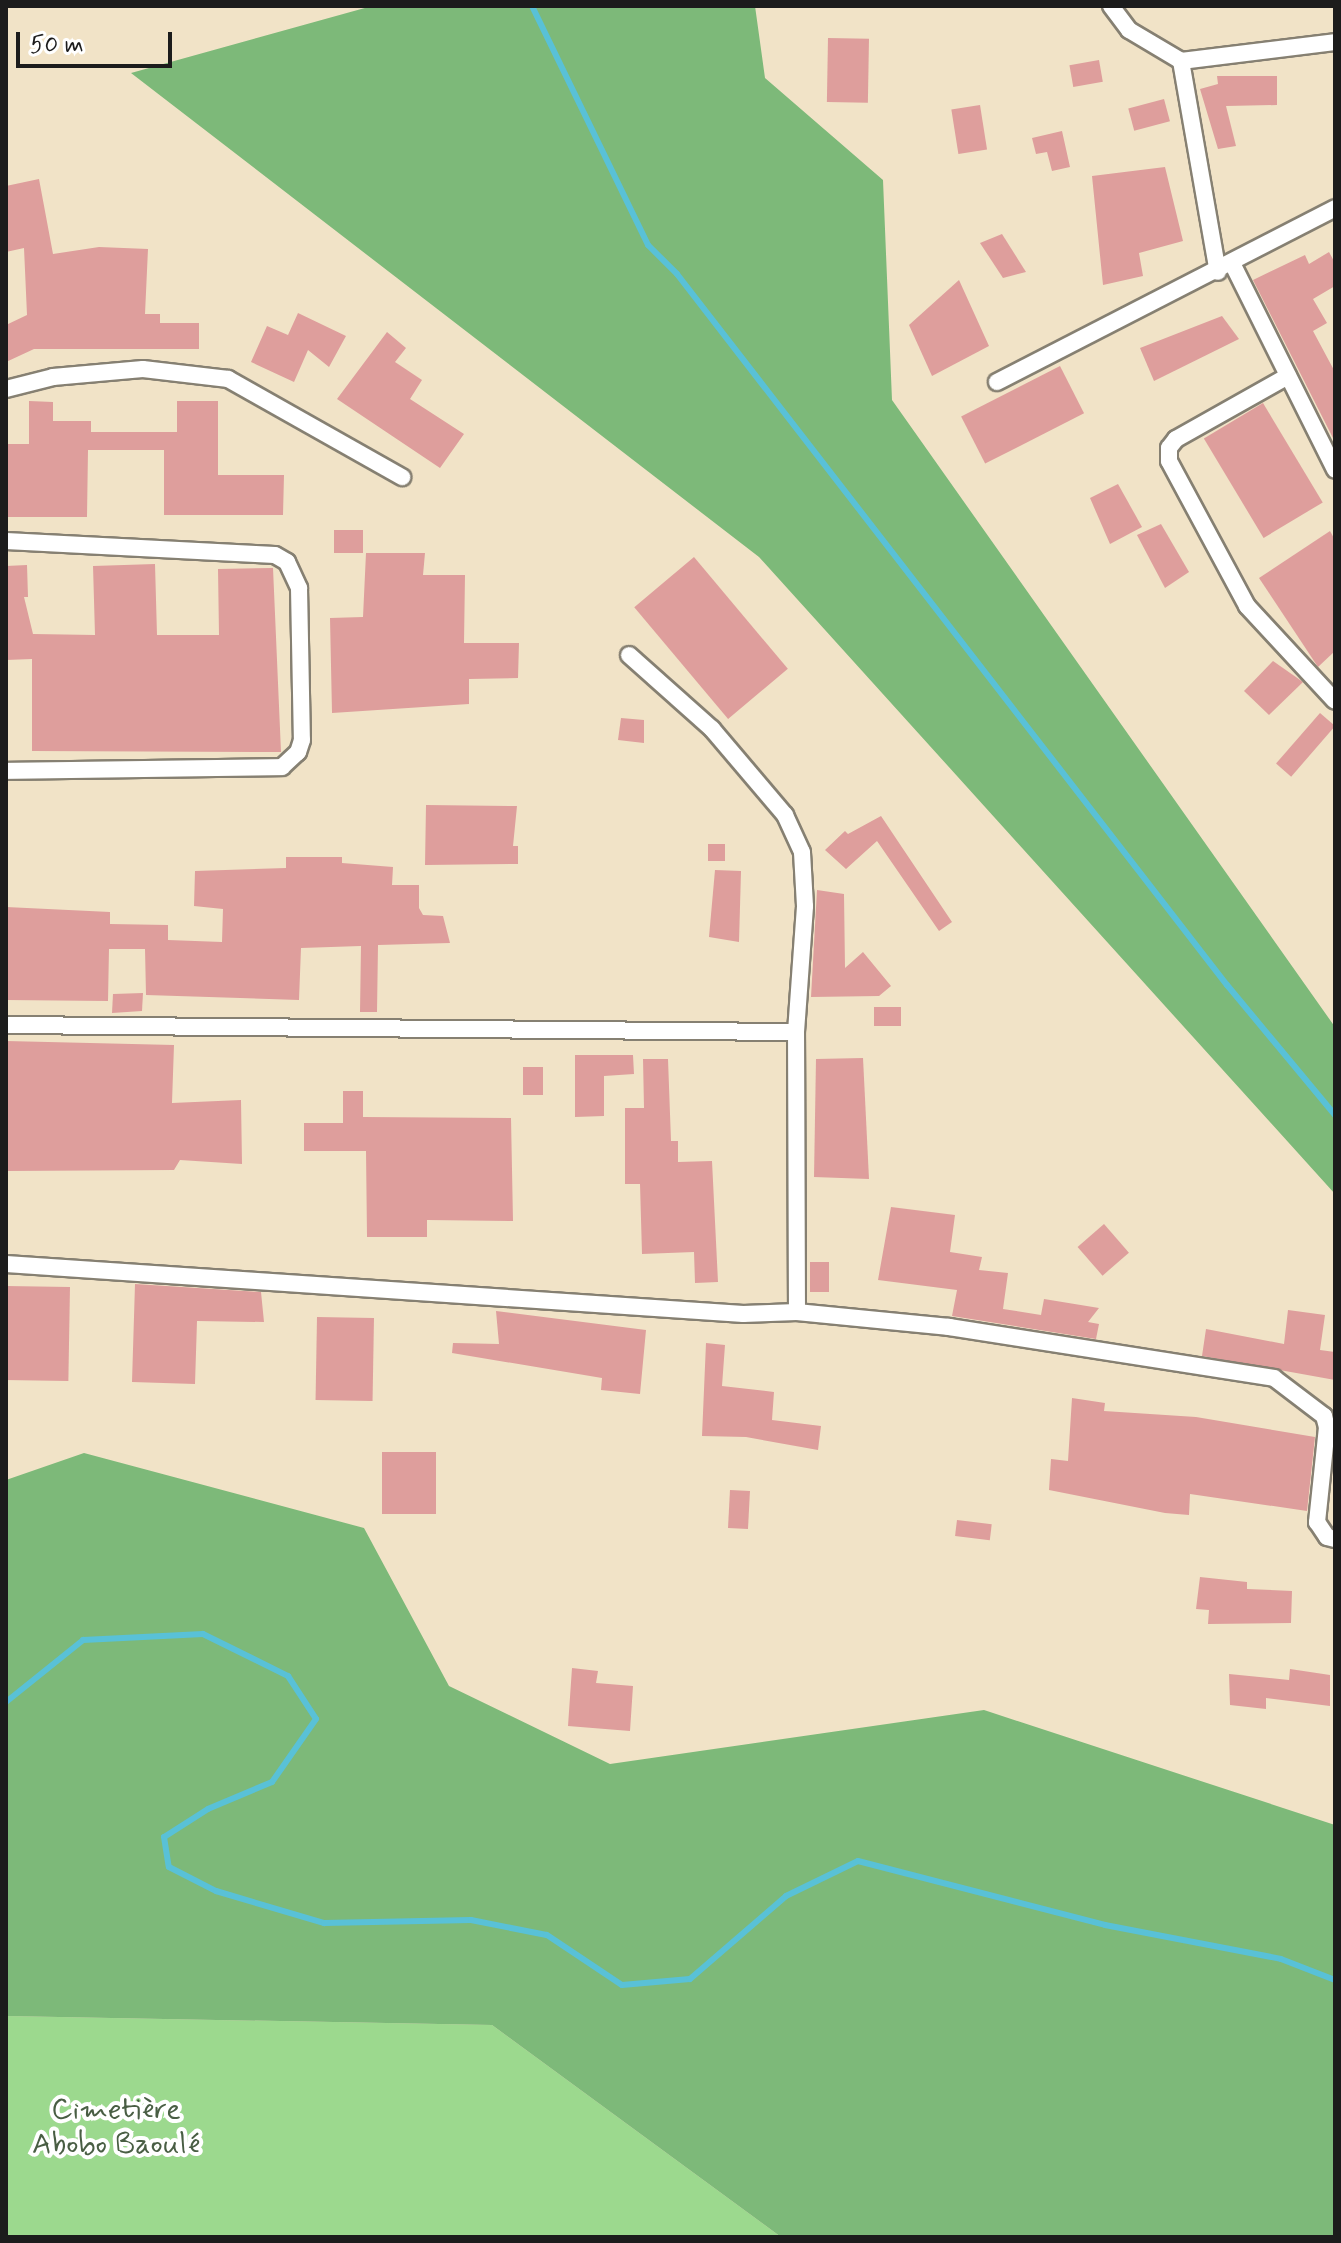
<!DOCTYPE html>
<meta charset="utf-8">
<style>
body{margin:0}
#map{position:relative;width:1341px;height:2243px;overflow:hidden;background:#f1e3c7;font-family:Mynerve,sans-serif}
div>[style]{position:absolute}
.green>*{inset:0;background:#9cd98e}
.forest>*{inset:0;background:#7db979}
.stream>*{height:6px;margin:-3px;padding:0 3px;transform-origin:3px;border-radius:3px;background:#59c1d7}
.building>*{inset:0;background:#de9e9c;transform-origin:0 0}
.roads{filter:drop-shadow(2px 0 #868072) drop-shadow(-2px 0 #868072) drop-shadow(0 2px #868072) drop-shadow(0 -2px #868072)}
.minor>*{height:16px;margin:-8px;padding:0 8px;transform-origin:8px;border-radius:8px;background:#fff}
span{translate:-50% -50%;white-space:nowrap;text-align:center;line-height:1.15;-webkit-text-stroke:8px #fff;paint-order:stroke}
.park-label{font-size:30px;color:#495e44}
.frame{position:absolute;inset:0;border:8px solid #1c1c1c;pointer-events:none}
.scale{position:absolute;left:16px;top:32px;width:156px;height:36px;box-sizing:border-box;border:4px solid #1c1c1c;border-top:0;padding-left:10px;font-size:24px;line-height:28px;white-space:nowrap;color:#1c1c1c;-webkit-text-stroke:6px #fff;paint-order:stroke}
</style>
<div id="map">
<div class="green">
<div style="clip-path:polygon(6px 2016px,492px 2025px,781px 2237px,6px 2237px)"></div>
</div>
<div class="forest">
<div style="clip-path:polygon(372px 6px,755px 6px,765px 78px,883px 180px,892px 400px,1335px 1027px,1335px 1194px,759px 557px,131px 73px)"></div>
<div style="clip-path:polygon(84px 1453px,364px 1528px,449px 1686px,610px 1764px,984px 1710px,1335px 1825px,1335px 2237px,781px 2237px,492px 2025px,6px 2016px,6px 1480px)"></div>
</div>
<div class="stream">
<div style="left:532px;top:6px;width:266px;rotate:64.1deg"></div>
<div style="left:648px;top:245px;width:41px;rotate:45deg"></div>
<div style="left:677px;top:274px;width:899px;rotate:52.28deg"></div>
<div style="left:1227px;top:985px;width:169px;rotate:50.3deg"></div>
<div style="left:6px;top:1702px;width:99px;rotate:-38.8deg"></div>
<div style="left:83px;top:1640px;width:120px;rotate:-2.9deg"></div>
<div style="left:203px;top:1634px;width:95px;rotate:26.3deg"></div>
<div style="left:288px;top:1676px;width:51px;rotate:56.9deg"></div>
<div style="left:316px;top:1719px;width:77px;rotate:124.9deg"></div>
<div style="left:272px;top:1782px;width:69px;rotate:157.1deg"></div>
<div style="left:208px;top:1809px;width:52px;rotate:147.5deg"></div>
<div style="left:164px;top:1837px;width:30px;rotate:81deg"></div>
<div style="left:169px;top:1867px;width:53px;rotate:27.1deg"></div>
<div style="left:216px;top:1891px;width:113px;rotate:16.5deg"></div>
<div style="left:324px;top:1923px;width:147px;rotate:-1.2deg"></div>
<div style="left:471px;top:1920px;width:77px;rotate:11.2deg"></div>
<div style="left:547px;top:1935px;width:90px;rotate:33.7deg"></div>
<div style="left:622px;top:1985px;width:68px;rotate:-5deg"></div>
<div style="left:690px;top:1979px;width:127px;rotate:-40.8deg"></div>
<div style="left:786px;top:1896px;width:80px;rotate:-25.9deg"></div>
<div style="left:858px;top:1861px;width:255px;rotate:14.5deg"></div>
<div style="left:1105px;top:1925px;width:179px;rotate:10.9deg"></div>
<div style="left:1281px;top:1959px;width:58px;rotate:21.3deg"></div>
</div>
<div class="building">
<div style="left:828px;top:38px;width:41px;height:64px;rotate:1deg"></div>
<div style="left:1099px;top:60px;width:22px;height:30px;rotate:80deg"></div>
<div style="clip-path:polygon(1217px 76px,1277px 76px,1277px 105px,1226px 106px,1236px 146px,1218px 149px,1200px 89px,1218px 84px)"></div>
<div style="left:1164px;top:99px;width:23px;height:37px;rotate:75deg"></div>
<div style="left:980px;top:105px;width:45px;height:29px;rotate:81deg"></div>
<div style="clip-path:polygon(1062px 131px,1070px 167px,1052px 171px,1047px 152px,1036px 154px,1032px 138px)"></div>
<div style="clip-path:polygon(1165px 167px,1183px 241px,1139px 253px,1143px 276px,1103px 285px,1092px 176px)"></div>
<div style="clip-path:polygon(39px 179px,53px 254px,99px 247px,148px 249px,145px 314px,160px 314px,160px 323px,199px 323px,199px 349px,34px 349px,6px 362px,6px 325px,27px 315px,24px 248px,6px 252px,6px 186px)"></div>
<div style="clip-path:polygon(1002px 234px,1026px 272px,1003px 278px,980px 243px)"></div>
<div style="clip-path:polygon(1329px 252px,1335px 263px,1335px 286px,1313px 299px,1327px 323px,1313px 331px,1335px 372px,1335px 442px,1253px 280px,1305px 255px,1309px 264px)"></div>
<div style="clip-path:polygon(959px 280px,989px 346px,932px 376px,909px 325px)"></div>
<div style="clip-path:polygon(298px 313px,346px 336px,329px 367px,308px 350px,294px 382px,251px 362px,267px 326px,288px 335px)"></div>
<div style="clip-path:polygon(1222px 316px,1239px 339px,1154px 381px,1140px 348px)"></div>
<div style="clip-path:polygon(387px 332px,406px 348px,395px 362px,422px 380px,410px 399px,464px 434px,440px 468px,337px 399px)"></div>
<div style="left:1060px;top:366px;width:53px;height:111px;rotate:63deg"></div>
<div style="clip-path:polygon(29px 401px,53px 402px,53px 421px,91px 421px,91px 432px,177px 432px,177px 401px,218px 401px,218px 475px,284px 475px,283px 515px,164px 515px,164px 450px,88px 450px,87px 517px,6px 517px,6px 444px,29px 444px)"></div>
<div style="left:1263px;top:403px;width:116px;height:69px;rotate:59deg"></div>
<div style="clip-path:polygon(1118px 484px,1142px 527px,1110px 544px,1090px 498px)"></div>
<div style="clip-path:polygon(1161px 524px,1189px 572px,1165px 588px,1137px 535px)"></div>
<div style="left:334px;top:530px;width:29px;height:23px"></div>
<div style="clip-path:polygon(1330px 531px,1335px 540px,1335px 651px,1318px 667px,1259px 578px)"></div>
<div style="clip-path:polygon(366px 553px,425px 553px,423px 575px,465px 575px,464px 643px,519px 643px,518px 678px,469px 679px,469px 704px,332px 713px,330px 618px,363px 617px)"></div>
<div style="left:694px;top:557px;width:146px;height:78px;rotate:50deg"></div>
<div style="clip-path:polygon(155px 564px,157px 635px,219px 635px,218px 569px,273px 568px,281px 752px,32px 751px,32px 659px,6px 660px,6px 566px,27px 565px,28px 597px,24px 597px,33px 634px,95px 635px,93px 566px)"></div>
<div style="clip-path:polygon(1273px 661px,1303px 682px,1269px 715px,1244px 691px)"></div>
<div style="left:1320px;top:713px;width:20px;height:67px;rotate:41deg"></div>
<div style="clip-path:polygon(621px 718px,644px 720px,644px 743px,618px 740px)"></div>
<div style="clip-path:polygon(426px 805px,517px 806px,513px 846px,518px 846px,518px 864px,425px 865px)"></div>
<div style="clip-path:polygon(881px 816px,952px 922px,939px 931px,877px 841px,846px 869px,825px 850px,845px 831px,848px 834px)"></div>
<div style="left:708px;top:844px;width:17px;height:17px"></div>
<div style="clip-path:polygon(286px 857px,342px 857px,342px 863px,393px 867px,392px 885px,419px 885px,419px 908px,423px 915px,443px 916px,450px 943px,378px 945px,377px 1012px,360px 1012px,361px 946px,301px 948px,299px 1000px,146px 995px,145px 949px,109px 949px,108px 1001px,6px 1000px,6px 907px,110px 912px,110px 924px,168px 925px,168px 940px,222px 942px,223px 909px,194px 906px,195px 871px,286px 868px)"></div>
<div style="clip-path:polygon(715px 870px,741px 871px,739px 942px,709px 937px)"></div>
<div style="clip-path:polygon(817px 890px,844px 894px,845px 968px,863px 952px,891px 986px,879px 996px,811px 997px)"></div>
<div style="clip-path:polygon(143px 993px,142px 1011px,112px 1013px,113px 994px)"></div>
<div style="left:874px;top:1007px;width:27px;height:19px"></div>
<div style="clip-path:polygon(6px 1041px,174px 1045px,172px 1103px,241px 1100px,242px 1164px,180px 1160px,174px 1170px,6px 1171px)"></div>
<div style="clip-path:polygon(575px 1055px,633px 1055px,634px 1074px,604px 1076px,604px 1116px,575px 1117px)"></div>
<div style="clip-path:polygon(863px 1058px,869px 1179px,814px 1177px,816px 1059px)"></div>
<div style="clip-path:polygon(643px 1059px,668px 1059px,671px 1141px,678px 1141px,678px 1162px,712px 1161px,718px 1282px,695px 1283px,694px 1252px,642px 1254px,640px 1184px,625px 1184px,625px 1108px,644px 1108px)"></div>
<div style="left:523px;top:1067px;width:20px;height:28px"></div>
<div style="clip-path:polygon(343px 1091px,363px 1091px,363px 1117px,511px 1118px,513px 1221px,427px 1220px,427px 1237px,367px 1237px,366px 1151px,304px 1151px,304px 1123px,343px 1123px)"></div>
<div style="clip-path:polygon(891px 1207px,955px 1215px,950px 1252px,982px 1257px,979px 1270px,1008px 1273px,1003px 1309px,1041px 1315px,1044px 1299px,1099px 1308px,1088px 1322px,1099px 1324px,1096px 1339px,952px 1316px,957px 1290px,878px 1280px)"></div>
<div style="left:1104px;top:1224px;width:38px;height:35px;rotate:49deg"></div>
<div style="left:829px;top:1262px;width:30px;height:19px;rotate:90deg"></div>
<div style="clip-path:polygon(135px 1284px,261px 1292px,264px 1322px,197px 1321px,195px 1384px,132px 1382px)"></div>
<div style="left:6px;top:1286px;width:64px;height:94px;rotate:1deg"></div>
<div style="clip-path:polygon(1288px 1310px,1325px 1315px,1320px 1350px,1335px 1352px,1335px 1380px,1202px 1356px,1206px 1329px,1284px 1344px)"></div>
<div style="clip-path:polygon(496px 1311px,646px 1330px,640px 1394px,601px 1390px,602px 1378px,452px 1353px,453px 1343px,499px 1344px)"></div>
<div style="left:317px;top:1317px;width:57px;height:83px;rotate:1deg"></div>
<div style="clip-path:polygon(706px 1343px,725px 1345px,722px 1386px,774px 1392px,772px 1420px,821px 1426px,818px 1450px,746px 1437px,702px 1436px)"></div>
<div style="clip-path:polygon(1072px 1398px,1105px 1403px,1104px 1411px,1196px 1417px,1315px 1437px,1307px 1511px,1190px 1494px,1189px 1515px,1165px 1513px,1049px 1490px,1051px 1459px,1068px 1461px)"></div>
<div style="left:382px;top:1452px;width:54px;height:62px"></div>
<div style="left:730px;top:1490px;width:20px;height:38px;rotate:3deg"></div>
<div style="left:957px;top:1520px;width:35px;height:16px;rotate:7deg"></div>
<div style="clip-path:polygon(1200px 1577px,1247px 1582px,1247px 1589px,1292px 1591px,1291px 1623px,1208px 1624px,1209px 1610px,1196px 1609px)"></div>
<div style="clip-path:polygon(572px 1668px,598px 1671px,596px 1683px,633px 1686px,630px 1731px,568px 1726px)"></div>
<div style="clip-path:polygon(1290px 1669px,1330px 1675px,1330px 1706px,1266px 1698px,1266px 1709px,1230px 1705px,1229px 1674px,1289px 1680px)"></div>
</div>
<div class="roads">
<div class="minor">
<div style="left:1111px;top:6px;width:30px;rotate:53deg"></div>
<div style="left:1129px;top:30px;width:61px;rotate:30.8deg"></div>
<div style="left:1181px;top:61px;width:214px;rotate:80.1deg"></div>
<div style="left:1181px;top:61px;width:155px;rotate:-7deg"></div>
<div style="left:1232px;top:263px;width:231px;rotate:63.5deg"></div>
<div style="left:1288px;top:376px;width:129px;rotate:150.6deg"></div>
<div style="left:1176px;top:439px;width:11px;rotate:128deg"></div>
<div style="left:1169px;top:448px;width:13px;rotate:90deg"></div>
<div style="left:1169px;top:461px;width:165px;rotate:61.7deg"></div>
<div style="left:1247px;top:606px;width:129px;rotate:47.2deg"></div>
<div style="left:997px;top:382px;width:380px;rotate:-27.2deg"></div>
<div style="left:6px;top:389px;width:49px;rotate:-14.3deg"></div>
<div style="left:53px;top:377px;width:90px;rotate:-5.1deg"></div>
<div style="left:143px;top:369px;width:86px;rotate:6.7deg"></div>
<div style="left:228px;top:379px;width:200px;rotate:29.4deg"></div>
<div style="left:6px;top:541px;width:269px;rotate:3deg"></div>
<div style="left:275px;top:555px;width:14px;rotate:30deg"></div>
<div style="left:287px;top:562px;width:29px;rotate:65deg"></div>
<div style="left:299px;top:588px;width:152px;rotate:88.9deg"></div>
<div style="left:302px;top:740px;width:13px;rotate:108deg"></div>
<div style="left:298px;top:752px;width:22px;rotate:137deg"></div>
<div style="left:282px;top:767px;width:276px;rotate:179.2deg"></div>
<div style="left:6px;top:1025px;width:790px;rotate:0.51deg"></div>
<div style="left:6px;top:1264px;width:739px;rotate:3.88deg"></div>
<div style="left:743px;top:1314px;width:54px;rotate:-2.1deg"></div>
<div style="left:797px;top:1312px;width:280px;rotate:-90.2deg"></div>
<div style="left:796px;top:1032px;width:126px;rotate:-85.9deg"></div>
<div style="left:805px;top:906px;width:54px;rotate:-93.2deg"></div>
<div style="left:802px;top:852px;width:41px;rotate:-114.7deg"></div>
<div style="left:785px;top:815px;width:113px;rotate:-130.3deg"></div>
<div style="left:712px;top:729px;width:111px;rotate:-138.3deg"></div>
<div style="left:797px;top:1312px;width:153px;rotate:5.6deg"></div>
<div style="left:949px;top:1327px;width:329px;rotate:8.9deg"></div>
<div style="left:1274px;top:1378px;width:63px;rotate:37.2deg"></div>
<div style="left:1324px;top:1416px;width:11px;rotate:75deg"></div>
<div style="left:1327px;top:1427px;width:96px;rotate:96deg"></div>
<div style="left:1317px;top:1522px;width:18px;rotate:56deg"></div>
<div style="left:1327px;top:1537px;width:8px;rotate:14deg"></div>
</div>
</div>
<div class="park-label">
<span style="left:116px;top:2127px">Cimetière<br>Abobo Baoulé</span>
</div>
<div class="frame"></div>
<div class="scale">50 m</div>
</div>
